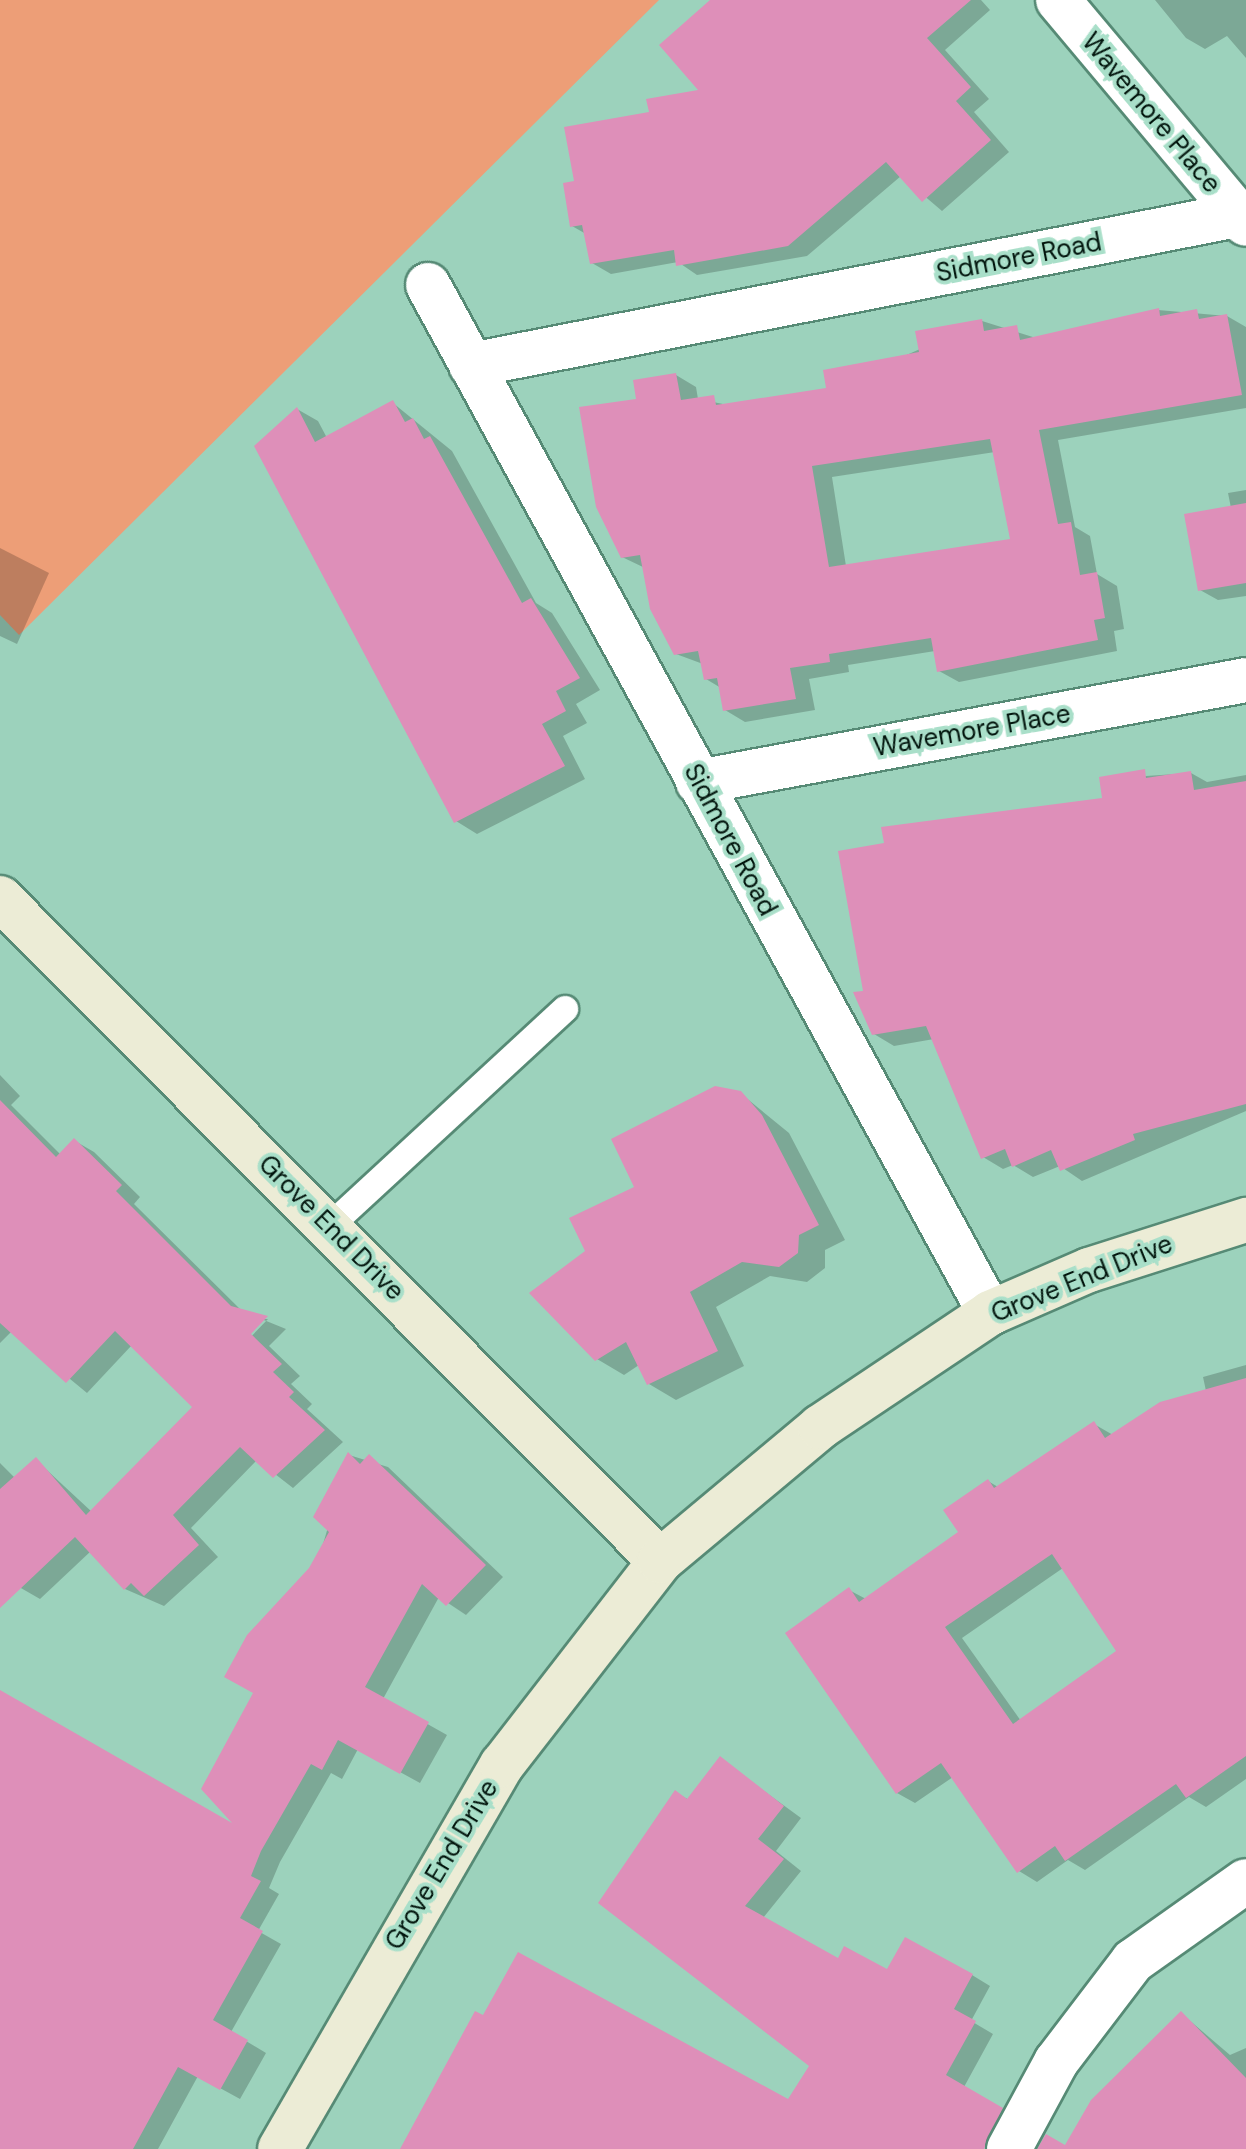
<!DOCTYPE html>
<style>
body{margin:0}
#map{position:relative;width:1246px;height:2149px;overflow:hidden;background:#9cd2bc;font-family:"DM Sans",sans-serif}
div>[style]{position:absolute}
.green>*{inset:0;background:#ed9e77}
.shadow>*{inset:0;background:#0003}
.building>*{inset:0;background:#de8fb9}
.roads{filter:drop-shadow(2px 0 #568a75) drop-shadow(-2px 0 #568a75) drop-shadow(0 2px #568a75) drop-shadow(0 -2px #568a75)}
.lane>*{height:26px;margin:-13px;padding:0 13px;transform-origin:13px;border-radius:13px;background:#fff}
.street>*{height:44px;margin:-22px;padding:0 22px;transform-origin:22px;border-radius:22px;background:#fff}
.secondary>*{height:44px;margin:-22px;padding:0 22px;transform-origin:22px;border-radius:22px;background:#ececd6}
span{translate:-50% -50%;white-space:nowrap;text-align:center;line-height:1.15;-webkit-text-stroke:8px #a9dfc9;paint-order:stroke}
.street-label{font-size:26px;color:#02150d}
</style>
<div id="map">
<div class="green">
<div style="clip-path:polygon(0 0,659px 0,19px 635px,0 615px)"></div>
</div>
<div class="shadow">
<div style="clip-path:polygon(710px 0,981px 0,990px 10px,945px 50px,989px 99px,974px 112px,1009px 152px,942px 211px,901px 176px,807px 256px,697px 275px,678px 262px,611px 274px,592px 263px,586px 234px,572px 226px,576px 182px,651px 114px,702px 91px)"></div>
<div style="clip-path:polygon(1155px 0,1246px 0,1246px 58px,1227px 36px,1205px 49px,1186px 38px)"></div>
<div style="clip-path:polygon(evenodd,1158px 310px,1227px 316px,1246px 327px,1246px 408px,1058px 440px,1075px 527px,1090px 536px,1097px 574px,1117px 586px,1124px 629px,1114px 631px,1117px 651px,959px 682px,939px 671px,935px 651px,848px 665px,849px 672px,809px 679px,815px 710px,745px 722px,725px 710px,721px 688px,706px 679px,703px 664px,676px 654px,645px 568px,622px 557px,638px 400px,676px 375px,696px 387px,698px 399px,728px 405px,829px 390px,982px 321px,1036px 338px,1158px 310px,995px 452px,1013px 541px,846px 566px,832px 477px,995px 452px)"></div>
<div style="clip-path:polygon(393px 403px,452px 451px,536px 603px,552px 613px,600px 690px,576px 704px,587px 723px,563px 736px,585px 779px,477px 834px,456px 821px,297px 409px,318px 421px,327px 438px)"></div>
<div style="clip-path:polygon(1246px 490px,1246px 596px,1218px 600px,1200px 590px,1231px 508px,1228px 493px)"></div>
<div style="clip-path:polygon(0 548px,49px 573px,17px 644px,0 636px)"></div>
<div style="clip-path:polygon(1191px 773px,1207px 782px,1246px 775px,1246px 1111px,1082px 1181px,1060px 1166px,1033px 1177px,1013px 1165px,1003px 1169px,983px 1157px,934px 1039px,894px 1046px,874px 1034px,865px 992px,1105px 799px,1101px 779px)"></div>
<div style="clip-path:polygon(evenodd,0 1075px,20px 1096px,11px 1105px,61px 1155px,75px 1141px,94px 1152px,140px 1197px,134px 1204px,242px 1311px,286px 1329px,269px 1346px,300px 1376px,291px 1384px,312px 1404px,307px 1409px,343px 1442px,293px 1488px,257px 1460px,191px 1528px,218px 1557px,164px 1606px,125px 1589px,91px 1551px,40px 1599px,0 1576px,0 1463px,15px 1478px,36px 1460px,92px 1512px,195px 1407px,132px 1345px,87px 1393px,12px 1331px,0 1343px,0 1075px,262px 1319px,268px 1319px,245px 1343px,242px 1340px,262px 1319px)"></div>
<div style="clip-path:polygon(740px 1093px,789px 1133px,845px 1240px,825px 1250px,825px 1268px,807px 1282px,770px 1276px,716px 1307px,744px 1366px,676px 1400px,649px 1384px,639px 1365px,624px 1375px,597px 1359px,588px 1252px,636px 1188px)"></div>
<div style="clip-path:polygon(evenodd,1246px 1365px,1246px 1779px,1206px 1807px,1189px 1797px,1085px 1870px,1068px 1860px,1037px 1882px,1019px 1871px,953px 1777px,915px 1803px,897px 1793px,849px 1590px,866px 1599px,961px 1533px,988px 1481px,998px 1487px,1094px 1424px,1113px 1435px,1206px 1391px,1203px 1377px,1246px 1365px,1063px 1568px,1118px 1652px,1021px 1721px,962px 1638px,1063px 1568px)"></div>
<div style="clip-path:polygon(349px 1455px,388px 1467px,503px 1577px,466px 1615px,439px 1597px,383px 1699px,447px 1735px,420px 1783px,358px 1749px,342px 1779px,331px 1773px,280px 1862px,269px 1888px,279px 1894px,258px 1931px,281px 1944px,231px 2032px,266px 2053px,240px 2099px,198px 2076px,158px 2149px,0 2149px,0 1785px,240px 1829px)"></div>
<div style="clip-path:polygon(720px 1759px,801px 1818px,776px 1851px,801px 1871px,763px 1918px,838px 1961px,888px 1972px,972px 1975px,990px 1986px,971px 2021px,993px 2034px,964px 2087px,1020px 2121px,989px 2149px,930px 2115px,911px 2149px,417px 2149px,788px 2102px,812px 2065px,675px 1792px,689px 1800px)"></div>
<div style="clip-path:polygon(1182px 2014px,1230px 2055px,1246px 2048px,1246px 2149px,1038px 2149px,1066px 2148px)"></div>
</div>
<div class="building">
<div style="clip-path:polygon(710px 0,971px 0,927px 38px,971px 87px,956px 101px,991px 140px,922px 202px,886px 162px,788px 246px,676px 266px,674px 250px,590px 264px,582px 225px,570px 227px,563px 183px,574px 181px,564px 127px,649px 112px,646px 99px,698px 90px,659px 45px)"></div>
<div style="clip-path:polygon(evenodd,1159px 308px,1160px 316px,1197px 309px,1199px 319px,1227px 314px,1242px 395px,1039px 430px,1058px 524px,1071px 522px,1080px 575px,1097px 572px,1105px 618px,1094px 620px,1098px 640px,937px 672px,931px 638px,829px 654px,830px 662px,790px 668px,796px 699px,723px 711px,717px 678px,704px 680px,698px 651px,674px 655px,650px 609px,640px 555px,621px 558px,596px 507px,579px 407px,636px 399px,633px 380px,676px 373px,681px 400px,714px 395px,716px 405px,826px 388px,823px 370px,919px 352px,915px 331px,982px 319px,984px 331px,1017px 325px,1020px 340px,1159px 308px,990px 439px,1010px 539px,829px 567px,812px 466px,990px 439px)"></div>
<div style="clip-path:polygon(393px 400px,405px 422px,413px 418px,424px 439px,430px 436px,522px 603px,531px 598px,580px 678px,556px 691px,566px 711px,542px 724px,565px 766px,454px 823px,254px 446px,297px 407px,315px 442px)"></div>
<div style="clip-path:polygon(1246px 503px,1246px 583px,1198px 591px,1184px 514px)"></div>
<div style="clip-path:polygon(1145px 769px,1146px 778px,1191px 771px,1194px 790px,1246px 781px,1246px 1104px,1133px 1134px,1135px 1140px,1060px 1171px,1051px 1150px,1012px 1167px,1005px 1149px,981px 1159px,926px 1026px,872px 1035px,853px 992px,863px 991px,838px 851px,884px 843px,881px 827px,1102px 798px,1099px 777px)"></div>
<div style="clip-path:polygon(715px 1086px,741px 1091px,762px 1115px,819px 1225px,799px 1235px,798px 1253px,779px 1267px,742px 1262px,690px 1292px,718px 1351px,647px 1385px,626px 1342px,595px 1361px,529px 1293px,585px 1251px,569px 1218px,634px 1187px,611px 1139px)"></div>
<div style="clip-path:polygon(0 1100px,56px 1157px,74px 1138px,122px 1185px,116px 1191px,231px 1306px,268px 1316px,251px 1334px,282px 1364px,273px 1372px,294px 1392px,289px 1397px,325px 1430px,273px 1478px,240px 1447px,173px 1515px,199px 1545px,144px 1596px,131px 1583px,124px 1590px,75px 1537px,0 1608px,0 1489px,36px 1457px,86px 1515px,192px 1407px,115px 1331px,66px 1383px,0 1323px)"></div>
<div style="clip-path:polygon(evenodd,1246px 1378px,1246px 1756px,1186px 1798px,1176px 1784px,1065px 1861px,1055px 1846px,1017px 1873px,941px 1763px,896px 1794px,785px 1633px,849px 1587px,859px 1602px,958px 1532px,943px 1510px,988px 1479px,994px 1488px,1094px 1421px,1105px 1438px,1160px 1402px,1246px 1378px,1052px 1554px,1116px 1651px,1013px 1724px,945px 1627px,1052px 1554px)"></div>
<div style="clip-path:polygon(348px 1452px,360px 1464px,369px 1454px,486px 1565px,446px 1606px,422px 1584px,365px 1687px,429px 1722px,400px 1774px,338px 1740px,322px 1770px,311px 1764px,261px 1851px,251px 1876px,261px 1881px,240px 1918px,263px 1931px,213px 2020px,248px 2040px,220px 2090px,178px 2067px,133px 2149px,0 2149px,0 1690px,232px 1823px,201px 1789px,253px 1693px,224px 1677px,247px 1635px,309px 1568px,329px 1532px,313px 1517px)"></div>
<div style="clip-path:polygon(720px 1756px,784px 1806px,758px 1839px,784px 1859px,745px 1906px,838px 1958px,844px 1946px,887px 1969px,905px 1937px,973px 1974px,954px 2009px,976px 2021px,946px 2075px,1003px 2108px,984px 2149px,400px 2149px,475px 2011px,483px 2015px,518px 1952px,788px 2099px,809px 2066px,598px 1903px,675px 1790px,687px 1799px)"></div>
<div style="clip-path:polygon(1181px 2011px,1246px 2078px,1246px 2149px,1037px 2149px,1046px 2134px,1065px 2145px,1091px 2100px)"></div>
</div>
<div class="roads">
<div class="lane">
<div style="left:330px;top:1226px;width:320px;rotate:-42.7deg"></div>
</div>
<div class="street">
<div style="left:1058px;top:0;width:292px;rotate:50deg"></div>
<div style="left:428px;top:285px;width:1172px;rotate:61.33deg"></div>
<div style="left:471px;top:365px;width:781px;rotate:-11.08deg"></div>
<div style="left:698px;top:782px;width:557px;rotate:-10.54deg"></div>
<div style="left:1009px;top:2149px;width:99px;rotate:-61.6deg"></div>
<div style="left:1056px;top:2062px;width:127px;rotate:-52.7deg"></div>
<div style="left:1133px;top:1961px;width:138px;rotate:-35.3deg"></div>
</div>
<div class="secondary">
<div style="left:0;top:898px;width:936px;rotate:45.13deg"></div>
<div style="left:280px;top:2149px;width:444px;rotate:-60deg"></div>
<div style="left:502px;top:1765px;width:258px;rotate:-52.2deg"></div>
<div style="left:660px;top:1561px;width:209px;rotate:-39.9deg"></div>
<div style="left:820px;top:1427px;width:205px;rotate:-33.8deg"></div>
<div style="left:990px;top:1313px;width:108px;rotate:-23.5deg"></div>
<div style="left:1089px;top:1270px;width:165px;rotate:-17.7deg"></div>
</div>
</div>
<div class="street-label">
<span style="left:1151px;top:113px;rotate:50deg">Wavemore Place</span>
<span style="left:1019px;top:258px;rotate:-11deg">Sidmore Road</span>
<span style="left:972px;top:731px;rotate:-10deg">Wavemore Place</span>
<span style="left:730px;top:840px;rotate:62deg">Sidmore Road</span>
<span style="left:331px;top:1228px;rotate:45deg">Grove End Drive</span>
<span style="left:1082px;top:1279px;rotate:-22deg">Grove End Drive</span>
<span style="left:442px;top:1865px;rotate:-59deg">Grove End Drive</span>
</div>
</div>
